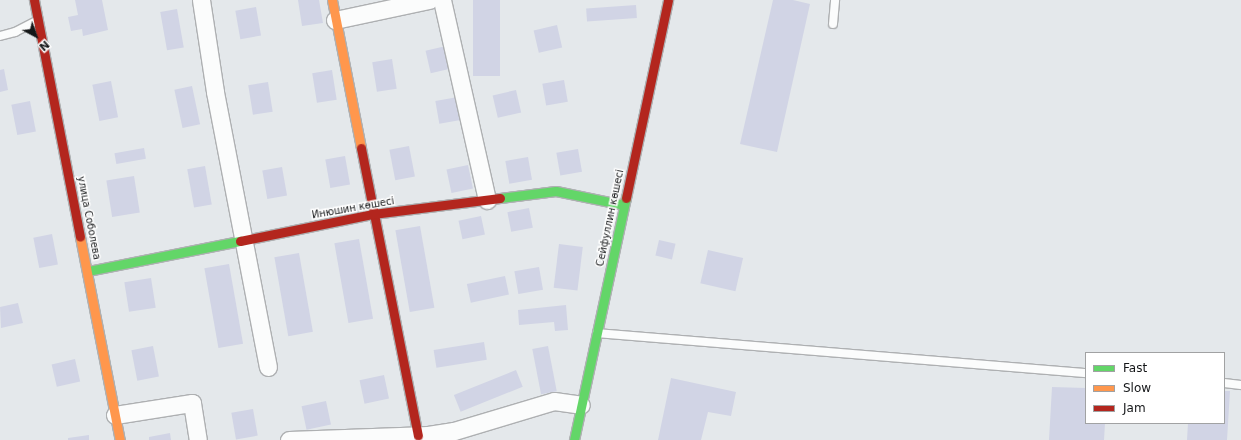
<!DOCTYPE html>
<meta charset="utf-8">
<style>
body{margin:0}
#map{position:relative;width:1241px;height:440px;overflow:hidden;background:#e4e8eb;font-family:"DejaVu Sans",sans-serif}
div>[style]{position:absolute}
.building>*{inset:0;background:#d1d4e5;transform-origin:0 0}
.roads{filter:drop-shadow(1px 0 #aeb0b2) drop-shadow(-1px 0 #aeb0b2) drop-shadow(0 1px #aeb0b2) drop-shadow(0 -1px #aeb0b2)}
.lane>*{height:8px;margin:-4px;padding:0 4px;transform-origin:4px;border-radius:4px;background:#fbfcfc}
.street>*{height:17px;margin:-8.5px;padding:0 8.5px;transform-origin:8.5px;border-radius:8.5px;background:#fbfcfc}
.fast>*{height:9px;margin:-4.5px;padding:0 4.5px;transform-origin:4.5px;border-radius:4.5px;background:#63d668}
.slow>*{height:9px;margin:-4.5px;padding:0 4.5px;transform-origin:4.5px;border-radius:4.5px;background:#ff974d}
.jam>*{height:9px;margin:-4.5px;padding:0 4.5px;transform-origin:4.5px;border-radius:4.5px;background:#b3261e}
span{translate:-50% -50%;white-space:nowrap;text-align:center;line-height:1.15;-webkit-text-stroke:3px #fff;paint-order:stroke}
.street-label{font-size:10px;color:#141618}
.legend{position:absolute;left:1085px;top:352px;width:140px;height:72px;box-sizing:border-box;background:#fff;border:1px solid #a1a2a3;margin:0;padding:5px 7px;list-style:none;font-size:12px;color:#141618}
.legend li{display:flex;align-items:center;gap:8px;height:20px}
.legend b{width:20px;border:1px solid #a1a2a3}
.north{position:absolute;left:16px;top:16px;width:40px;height:40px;-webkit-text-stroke:3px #fff;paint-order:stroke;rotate:139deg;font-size:11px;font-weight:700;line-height:16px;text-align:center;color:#141618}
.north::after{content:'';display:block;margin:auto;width:14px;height:18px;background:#141618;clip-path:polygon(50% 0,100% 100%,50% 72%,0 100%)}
</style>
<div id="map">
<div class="building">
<div style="clip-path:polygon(75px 0,102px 0,108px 30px,83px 36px,82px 29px,71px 31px,68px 17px,78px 15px)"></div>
<div style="clip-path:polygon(298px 0,319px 0,323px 23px,302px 26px)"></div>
<div style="left:473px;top:0;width:27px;height:76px"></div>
<div style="clip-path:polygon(773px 0,793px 0,810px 4px,777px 152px,740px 144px)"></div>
<div style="left:636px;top:5px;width:13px;height:50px;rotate:86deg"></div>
<div style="left:256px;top:7px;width:29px;height:21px;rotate:80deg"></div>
<div style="left:177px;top:9px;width:39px;height:17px;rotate:80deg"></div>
<div style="left:557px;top:25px;width:23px;height:24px;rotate:77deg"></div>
<div style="left:446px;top:46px;width:23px;height:21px;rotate:77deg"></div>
<div style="left:392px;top:59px;width:30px;height:20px;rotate:81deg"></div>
<div style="clip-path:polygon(4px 69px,8px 90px,0 92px,0 70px)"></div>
<div style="left:332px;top:70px;width:30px;height:20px;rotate:81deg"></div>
<div style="left:564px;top:80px;width:22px;height:22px;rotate:80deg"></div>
<div style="left:111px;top:81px;width:37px;height:19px;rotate:79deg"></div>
<div style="left:268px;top:82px;width:30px;height:20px;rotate:81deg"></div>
<div style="left:192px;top:86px;width:39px;height:18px;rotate:78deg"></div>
<div style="left:516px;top:90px;width:23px;height:24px;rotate:77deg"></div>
<div style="left:458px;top:97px;width:23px;height:23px;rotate:80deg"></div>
<div style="left:30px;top:101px;width:31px;height:19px;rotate:79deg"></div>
<div style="left:409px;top:146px;width:31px;height:20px;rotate:79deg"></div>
<div style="left:144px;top:148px;width:11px;height:30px;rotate:80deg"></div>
<div style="left:578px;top:149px;width:23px;height:22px;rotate:80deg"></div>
<div style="left:345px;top:156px;width:29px;height:20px;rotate:80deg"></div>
<div style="left:528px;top:157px;width:23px;height:23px;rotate:80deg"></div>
<div style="left:468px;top:165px;width:24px;height:22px;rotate:78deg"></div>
<div style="left:205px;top:166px;width:39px;height:18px;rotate:80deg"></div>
<div style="left:282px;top:167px;width:29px;height:20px;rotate:80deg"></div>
<div style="left:134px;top:176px;width:37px;height:28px;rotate:81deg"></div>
<div style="left:529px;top:208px;width:20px;height:22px;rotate:79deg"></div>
<div style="left:481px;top:216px;width:19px;height:23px;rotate:78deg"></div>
<div style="left:420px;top:226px;width:83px;height:25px;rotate:80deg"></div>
<div style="left:52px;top:234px;width:31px;height:19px;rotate:79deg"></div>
<div style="left:359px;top:239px;width:81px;height:25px;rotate:80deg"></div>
<div style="left:659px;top:240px;width:17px;height:16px;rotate:13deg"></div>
<div style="left:559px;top:244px;width:24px;height:44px;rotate:7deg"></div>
<div style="left:708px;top:250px;width:36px;height:34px;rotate:13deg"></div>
<div style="left:299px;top:253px;width:80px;height:25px;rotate:80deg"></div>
<div style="left:229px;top:264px;width:81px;height:25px;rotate:80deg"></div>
<div style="left:539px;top:267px;width:23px;height:25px;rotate:80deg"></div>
<div style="left:505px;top:276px;width:19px;height:39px;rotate:78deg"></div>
<div style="left:151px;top:278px;width:30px;height:27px;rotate:81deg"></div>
<div style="clip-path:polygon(18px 303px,23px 323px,1px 328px,0 307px)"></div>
<div style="clip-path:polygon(566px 305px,568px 330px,555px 331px,554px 322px,519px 325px,518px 310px)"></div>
<div style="left:484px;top:342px;width:18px;height:51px;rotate:81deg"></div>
<div style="left:153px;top:346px;width:31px;height:22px;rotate:79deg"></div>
<div style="left:548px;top:346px;width:46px;height:16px;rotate:79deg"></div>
<div style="left:75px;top:359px;width:23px;height:24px;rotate:77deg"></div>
<div style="left:516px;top:370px;width:18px;height:67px;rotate:68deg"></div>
<div style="left:384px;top:375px;width:24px;height:25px;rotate:78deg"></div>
<div style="clip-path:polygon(671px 378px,736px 392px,731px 416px,708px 412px,701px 440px,658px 440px)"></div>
<div style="clip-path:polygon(1052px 387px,1086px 388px,1086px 423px,1105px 423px,1104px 440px,1049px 440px)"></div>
<div style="clip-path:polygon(1224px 391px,1230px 391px,1227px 440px,1187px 440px,1188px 423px,1224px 423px)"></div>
<div style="left:326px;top:401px;width:24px;height:25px;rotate:78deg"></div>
<div style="left:253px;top:409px;width:27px;height:22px;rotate:80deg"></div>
<div style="clip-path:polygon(170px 433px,171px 440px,149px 440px,149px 437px)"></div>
<div style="clip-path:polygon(89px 435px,89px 440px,68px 440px,68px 438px)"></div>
</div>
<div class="roads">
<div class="lane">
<div style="left:833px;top:24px;width:24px;rotate:-85deg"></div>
<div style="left:0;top:36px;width:16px;rotate:-15deg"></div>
<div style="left:15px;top:32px;width:25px;rotate:-27deg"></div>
<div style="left:597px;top:333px;width:491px;rotate:4.7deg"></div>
<div style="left:1224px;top:383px;width:17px;rotate:7deg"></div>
</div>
<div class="street">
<div style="left:201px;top:0;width:93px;rotate:81.3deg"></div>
<div style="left:215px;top:92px;width:280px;rotate:79.1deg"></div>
<div style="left:442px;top:0;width:205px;rotate:77.3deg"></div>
<div style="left:335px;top:20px;width:96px;rotate:-12deg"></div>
<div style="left:115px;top:415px;width:78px;rotate:-8.9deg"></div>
<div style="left:192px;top:403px;width:37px;rotate:81deg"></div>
<div style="left:289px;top:440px;width:139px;rotate:-2.1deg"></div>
<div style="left:428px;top:435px;width:26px;rotate:-9deg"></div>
<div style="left:454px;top:431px;width:104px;rotate:-16.7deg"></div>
<div style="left:554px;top:401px;width:27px;rotate:8deg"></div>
</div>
<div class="fast">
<div style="left:500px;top:198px;width:56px;rotate:-7.1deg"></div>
<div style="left:556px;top:191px;width:69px;rotate:11.6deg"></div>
<div style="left:88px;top:271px;width:155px;rotate:-11.2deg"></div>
<div style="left:574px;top:440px;width:248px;rotate:-77.9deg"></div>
</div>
<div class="slow">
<div style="left:332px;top:0;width:151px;rotate:78.9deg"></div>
<div style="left:80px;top:237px;width:207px;rotate:78.9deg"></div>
</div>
<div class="jam">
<div style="left:34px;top:0;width:241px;rotate:79deg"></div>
<div style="left:361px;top:148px;width:293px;rotate:78.8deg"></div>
<div style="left:626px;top:198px;width:202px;rotate:-78deg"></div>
<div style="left:240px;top:241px;width:136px;rotate:-11.5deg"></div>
<div style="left:373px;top:214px;width:128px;rotate:-7.2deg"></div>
</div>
</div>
<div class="street-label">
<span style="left:353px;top:208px;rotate:-10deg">Инюшин көшесі</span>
<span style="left:89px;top:218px;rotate:79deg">улица Соболева</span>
<span style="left:610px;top:218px;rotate:-78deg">Сейфуллин көшесі</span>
</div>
<ul class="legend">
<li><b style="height:5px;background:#63d668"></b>Fast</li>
<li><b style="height:5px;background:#ff974d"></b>Slow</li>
<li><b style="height:5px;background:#b3261e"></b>Jam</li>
</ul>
<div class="north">N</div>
</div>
